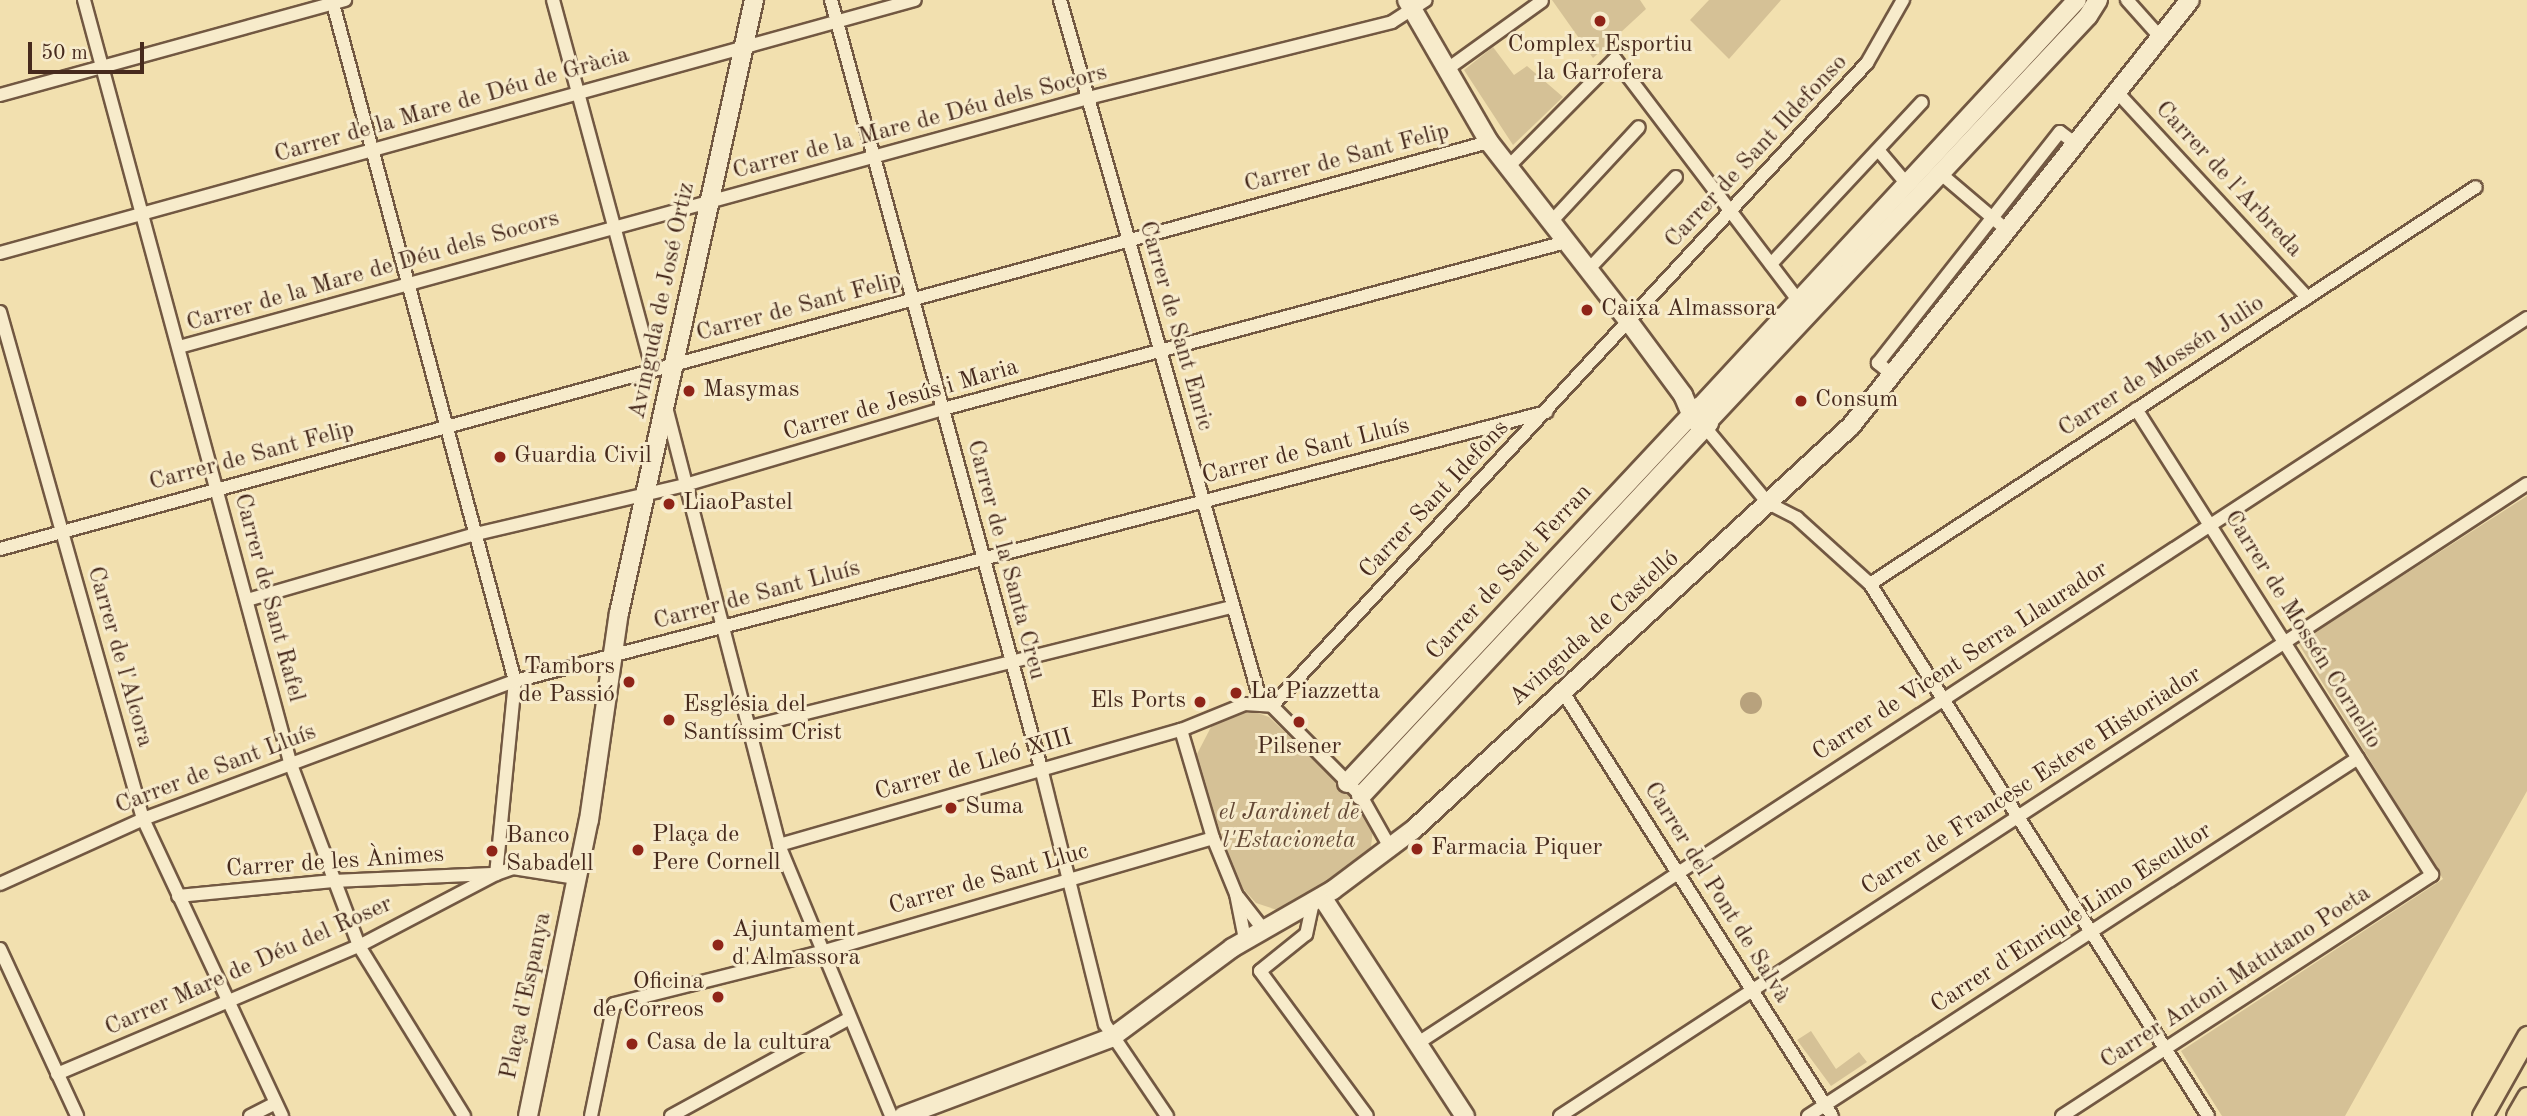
<!DOCTYPE html>
<meta charset="utf-8">
<style>
body{margin:0}
#map{position:relative;width:2527px;height:1116px;overflow:hidden;background:#f2e0af;font-family:"Old Standard TT",serif}
div>[style]{position:absolute}
.green>*{inset:0;background:#d5c196;transform-origin:0 0}
.water>*{inset:0;background:#b8a27d}
.round{border-radius:50%}
.roads{filter:drop-shadow(2px 0 #725842) drop-shadow(-2px 0 #725842) drop-shadow(0 2px #725842) drop-shadow(0 -2px #725842)}
.street>*{height:12px;margin:-6px;padding:0 6px;transform-origin:6px;border-radius:6px;background:#f7ebcb}
.secondary>*{height:18px;margin:-9px;padding:0 9px;transform-origin:9px;border-radius:9px;background:#f7ebcb}
.primary>*{height:19px;margin:-9.5px;padding:0 9.5px;transform-origin:9.5px;border-radius:9.5px;background:#f2e0af}
.dots>*{width:19px;height:19px;translate:-50% -50%;box-sizing:border-box;border:4px solid #f7ebcb;border-radius:50%}
span{translate:-50% -50%;white-space:nowrap;text-align:center;line-height:1.15;-webkit-text-stroke:6px #f7ebcb;paint-order:stroke}
.poi-label{font-size:24px;color:#472a1d}
.left{translate:0 -50%;text-align:left}
.right{translate:-100% -50%;text-align:right}
.street-label{font-size:24px;color:#472a1d}
.park-label{font-size:24px;color:#634835;font-style:italic}
.scale{position:absolute;left:28px;top:42px;width:116px;height:32px;box-sizing:border-box;border:4px solid #472a1d;border-top:0;padding-left:9px;font-size:21px;line-height:24px;white-space:nowrap;color:#472a1d;-webkit-text-stroke:5px #f7ebcb;paint-order:stroke}
</style>
<div id="map">
<div class="green">
<div style="clip-path:polygon(1552px 0,1640px 0,1646px 9px,1593px 58px)"></div>
<div style="clip-path:polygon(1709px 0,1781px 0,1729px 59px,1690px 20px)"></div>
<div style="clip-path:polygon(1493px 47px,1514px 75px,1527px 66px,1563px 97px,1513px 145px,1464px 70px)"></div>
<div style="clip-path:polygon(2527px 496px,2527px 791px,2345px 1116px,2222px 1116px,2181px 1051px,2443px 879px,2298px 643px)"></div>
<div style="clip-path:polygon(1255px 712px,1269px 717px,1359px 803px,1373px 829px,1371px 847px,1362px 861px,1277px 910px,1256px 903px,1236px 881px,1196px 756px,1211px 727px,1238px 713px)"></div>
<div style="left:689px;top:830px;width:22px;height:10px;rotate:8deg"></div>
<div style="clip-path:polygon(1811px 1031px,1836px 1069px,1859px 1052px,1867px 1062px,1831px 1086px,1797px 1040px)"></div>
</div>
<div class="water">
<div class="round" style="left:1740px;top:692px;width:22px;height:22px"></div>
</div>
<div class="roads">
<div class="street">
<div style="left:84px;top:0;width:789px;rotate:74.87deg"></div>
<div style="left:290px;top:762px;width:197px;rotate:69.4deg"></div>
<div style="left:359px;top:946px;width:200px;rotate:58.3deg"></div>
<div style="left:332px;top:0;width:705px;rotate:74.96deg"></div>
<div style="left:515px;top:681px;width:194px;rotate:95.6deg"></div>
<div style="left:553px;top:0;width:383px;rotate:74.9deg"></div>
<div style="left:831px;top:0;width:796px;rotate:74.71deg"></div>
<div style="left:1041px;top:768px;width:264px;rotate:76deg"></div>
<div style="left:1105px;top:1024px;width:111px;rotate:56deg"></div>
<div style="left:1060px;top:0;width:731px;rotate:74.04deg"></div>
<div style="left:2127px;top:0;width:51px;rotate:48.2deg"></div>
<div style="left:1446px;top:70px;width:118px;rotate:-35.7deg"></div>
<div style="left:2117px;top:92px;width:280px;rotate:47.2deg"></div>
<div style="left:0;top:95px;width:358px;rotate:-15.4deg"></div>
<div style="left:1879px;top:151px;width:42px;rotate:49.8deg"></div>
<div style="left:1508px;top:167px;width:152px;rotate:-45.3deg"></div>
<div style="left:1615px;top:59px;width:303px;rotate:52.8deg"></div>
<div style="left:1941px;top:174px;width:88px;rotate:40.4deg"></div>
<div style="left:1551px;top:222px;width:129px;rotate:-47.2deg"></div>
<div style="left:0;top:253px;width:949px;rotate:-15.46deg"></div>
<div style="left:1771px;top:264px;width:221px;rotate:-47deg"></div>
<div style="left:1588px;top:270px;width:128px;rotate:-46.6deg"></div>
<div style="left:0;top:312px;width:527px;rotate:74.25deg"></div>
<div style="left:143px;top:819px;width:328px;rotate:64.9deg"></div>
<div style="left:179px;top:347px;width:942px;rotate:-15.32deg"></div>
<div style="left:1088px;top:98px;width:313px;rotate:-14deg"></div>
<div style="left:1392px;top:22px;width:40px;rotate:-32.9deg"></div>
<div style="left:1894px;top:376px;width:21px;rotate:-141deg"></div>
<div style="left:1878px;top:363px;width:294px;rotate:-51.8deg"></div>
<div style="left:2060px;top:132px;width:20px;rotate:37deg"></div>
<div style="left:666px;top:407px;width:452px;rotate:75.5deg"></div>
<div style="left:779px;top:845px;width:293px;rotate:67.5deg"></div>
<div style="left:1704px;top:426px;width:100px;rotate:50.3deg"></div>
<div style="left:1768px;top:503px;width:33px;rotate:27deg"></div>
<div style="left:1797px;top:518px;width:98px;rotate:42.1deg"></div>
<div style="left:1870px;top:584px;width:630px;rotate:57.57deg"></div>
<div style="left:0;top:549px;width:1544px;rotate:-15.29deg"></div>
<div style="left:1870px;top:584px;width:724px;rotate:-33.23deg"></div>
<div style="left:247px;top:600px;width:238px;rotate:-16.1deg"></div>
<div style="left:476px;top:534px;width:215px;rotate:-13.2deg"></div>
<div style="left:685px;top:485px;width:269px;rotate:-16.4deg"></div>
<div style="left:943px;top:409px;width:645px;rotate:-15.01deg"></div>
<div style="left:1563px;top:692px;width:502px;rotate:57.61deg"></div>
<div style="left:1272px;top:706px;width:876px;rotate:-47.22deg"></div>
<div style="left:1867px;top:63px;width:73px;rotate:-60.3deg"></div>
<div style="left:750px;top:727px;width:496px;rotate:-14deg"></div>
<div style="left:779px;top:845px;width:418px;rotate:-16deg"></div>
<div style="left:0;top:884px;width:157px;rotate:-24.4deg"></div>
<div style="left:143px;top:819px;width:397px;rotate:-20.4deg"></div>
<div style="left:515px;top:681px;width:1066px;rotate:-14.62deg"></div>
<div style="left:178px;top:896px;width:156px;rotate:-5.5deg"></div>
<div style="left:333px;top:881px;width:159px;rotate:-2.5deg"></div>
<div style="left:1238px;top:897px;width:41px;rotate:52deg"></div>
<div style="left:1313px;top:902px;width:33px;rotate:102deg"></div>
<div style="left:1306px;top:934px;width:59px;rotate:141.2deg"></div>
<div style="left:1260px;top:971px;width:180px;rotate:53.6deg"></div>
<div style="left:1245px;top:939px;width:46px;rotate:-101.3deg"></div>
<div style="left:1236px;top:894px;width:61px;rotate:-112.3deg"></div>
<div style="left:1213px;top:838px;width:113px;rotate:-106.5deg"></div>
<div style="left:1181px;top:730px;width:69px;rotate:-22.1deg"></div>
<div style="left:1245px;top:704px;width:27px;rotate:4deg"></div>
<div style="left:1272px;top:706px;width:127px;rotate:45.3deg"></div>
<div style="left:1361px;top:796px;width:61px;rotate:60.5deg"></div>
<div style="left:0;top:949px;width:184px;rotate:65.2deg"></div>
<div style="left:1418px;top:1043px;width:1325px;rotate:-33.17deg"></div>
<div style="left:57px;top:1074px;width:328px;rotate:-23deg"></div>
<div style="left:359px;top:946px;width:155px;rotate:-27.7deg"></div>
<div style="left:496px;top:874px;width:18px;rotate:-19deg"></div>
<div style="left:513px;top:868px;width:64px;rotate:9deg"></div>
<div style="left:250px;top:1116px;width:28px;rotate:-27deg"></div>
<div style="left:591px;top:1116px;width:114px;rotate:-78.4deg"></div>
<div style="left:614px;top:1004px;width:213px;rotate:-14.1deg"></div>
<div style="left:821px;top:952px;width:408px;rotate:-16.2deg"></div>
<div style="left:671px;top:1116px;width:202px;rotate:-28.7deg"></div>
<div style="left:1560px;top:1116px;width:1155px;rotate:-33.17deg"></div>
<div style="left:1808px;top:1116px;width:656px;rotate:-33.06deg"></div>
<div style="left:2062px;top:1116px;width:442px;rotate:-33.1deg"></div>
<div style="left:2432px;top:875px;width:552px;rotate:-122.42deg"></div>
</div>
<div class="secondary">
<div style="left:1407px;top:0;width:164px;rotate:60deg"></div>
<div style="left:1489px;top:142px;width:228px;rotate:52.1deg"></div>
<div style="left:1629px;top:322px;width:91px;rotate:53.5deg"></div>
<div style="left:1683px;top:395px;width:21px;rotate:67deg"></div>
<div style="left:1701px;top:406px;width:553px;rotate:-47.2deg"></div>
<div style="left:1711px;top:418px;width:551px;rotate:-46.84deg"></div>
<div style="left:2088px;top:16px;width:19px;rotate:-58deg"></div>
<div style="left:1347px;top:783px;width:504px;rotate:-46.93deg"></div>
<div style="left:1361px;top:796px;width:510px;rotate:-46.99deg"></div>
<div style="left:1709px;top:423px;width:12px;rotate:-85deg"></div>
<div style="left:1710px;top:411px;width:12px;rotate:-160deg"></div>
<div style="left:1699px;top:407px;width:14px;rotate:126deg"></div>
<div style="left:1691px;top:418px;width:14px;rotate:36deg"></div>
<div style="left:1322px;top:897px;width:262px;rotate:56.9deg"></div>
<div style="left:528px;top:1116px;width:302px;rotate:-78.4deg"></div>
<div style="left:589px;top:820px;width:209px;rotate:-81.8deg"></div>
<div style="left:619px;top:613px;width:628px;rotate:-77.58deg"></div>
<div style="left:903px;top:1116px;width:222px;rotate:-20.6deg"></div>
<div style="left:1111px;top:1038px;width:151px;rotate:-36.6deg"></div>
<div style="left:1232px;top:948px;width:116px;rotate:-29.9deg"></div>
<div style="left:1333px;top:890px;width:100px;rotate:-36.9deg"></div>
<div style="left:1413px;top:830px;width:596px;rotate:-42.69deg"></div>
<div style="left:1851px;top:426px;width:544px;rotate:-51.49deg"></div>
</div>
<div class="primary">
<div style="left:2482px;top:1116px;width:92px;rotate:-60.6deg"></div>
<div style="left:2516px;top:1116px;width:22px;rotate:-60deg"></div>
</div>
</div>
<div class="dots">
<div style="left:1600px;top:21px;background:#8f2418"></div>
<div style="left:1587px;top:310px;background:#8f2418"></div>
<div style="left:689px;top:391px;background:#8f2418"></div>
<div style="left:1801px;top:401px;background:#8f2418"></div>
<div style="left:500px;top:457px;background:#8f2418"></div>
<div style="left:669px;top:504px;background:#8f2418"></div>
<div style="left:629px;top:682px;background:#8f2418"></div>
<div style="left:1236px;top:693px;background:#8f2418"></div>
<div style="left:1200px;top:702px;background:#8f2418"></div>
<div style="left:669px;top:720px;background:#8f2418"></div>
<div style="left:1299px;top:722px;background:#8f2418"></div>
<div style="left:951px;top:808px;background:#8f2418"></div>
<div style="left:1417px;top:849px;background:#8f2418"></div>
<div style="left:638px;top:850px;background:#8f2418"></div>
<div style="left:492px;top:851px;background:#8f2418"></div>
<div style="left:718px;top:945px;background:#8f2418"></div>
<div style="left:718px;top:997px;background:#8f2418"></div>
<div style="left:632px;top:1044px;background:#8f2418"></div>
</div>
<div class="poi-label">
<span style="left:1600px;top:60px">Complex Esportiu<br>la Garrofera</span>
<span class="left" style="left:1601px;top:310px">Caixa Almassora</span>
<span class="left" style="left:703px;top:391px">Masymas</span>
<span class="left" style="left:1815px;top:401px">Consum</span>
<span class="left" style="left:514px;top:457px">Guardia Civil</span>
<span class="left" style="left:683px;top:504px">LiaoPastel</span>
<span class="right" style="left:615px;top:682px">Tambors<br>de Passió</span>
<span class="left" style="left:1250px;top:693px">La Piazzetta</span>
<span class="right" style="left:1186px;top:702px">Els Ports</span>
<span class="left" style="left:683px;top:720px">Església del<br>Santíssim Crist</span>
<span style="left:1299px;top:748px">Pilsener</span>
<span class="left" style="left:965px;top:808px">Suma</span>
<span class="left" style="left:652px;top:850px">Plaça de<br>Pere Cornell</span>
<span class="left" style="left:506px;top:851px">Banco<br>Sabadell</span>
<span class="left" style="left:1431px;top:849px">Farmacia Piquer</span>
<span class="left" style="left:732px;top:945px">Ajuntament<br>d'Almassora</span>
<span class="right" style="left:704px;top:997px">Oficina<br>de Correos</span>
<span class="left" style="left:646px;top:1044px">Casa de la cultura</span>
</div>
<div class="street-label">
<span style="left:452px;top:106px;rotate:-16deg">Carrer de la Mare de Déu de Gràcia</span>
<span style="left:920px;top:123px;rotate:-15deg">Carrer de la Mare de Déu dels Socors</span>
<span style="left:1757px;top:152px;rotate:-47deg">Carrer de Sant Ildefonso</span>
<span style="left:1347px;top:159px;rotate:-15deg">Carrer de Sant Felip</span>
<span style="left:2228px;top:180px;rotate:47deg">Carrer de l'Arbreda</span>
<span style="left:373px;top:272px;rotate:-16deg">Carrer de la Mare de Déu dels Socors</span>
<span style="left:663px;top:301px;rotate:-78deg">Avinguda de José Ortiz</span>
<span style="left:799px;top:308px;rotate:-15deg">Carrer de Sant Felip</span>
<span style="left:1175px;top:326px;rotate:74deg">Carrer de Sant Enric</span>
<span style="left:2162px;top:367px;rotate:-33deg">Carrer de Mossén Julio</span>
<span style="left:901px;top:401px;rotate:-16deg">Carrer de Jesús i Maria</span>
<span style="left:1306px;top:452px;rotate:-14deg">Carrer de Sant Lluís</span>
<span style="left:252px;top:457px;rotate:-15deg">Carrer de Sant Felip</span>
<span style="left:1435px;top:500px;rotate:-47deg">Carrer Sant Idefons</span>
<span style="left:1005px;top:560px;rotate:75deg">Carrer de la Santa Creu</span>
<span style="left:1510px;top:573px;rotate:-47deg">Carrer de Sant Ferran</span>
<span style="left:757px;top:596px;rotate:-15deg">Carrer de Sant Lluís</span>
<span style="left:268px;top:598px;rotate:75deg">Carrer de Sant Rafel</span>
<span style="left:1595px;top:629px;rotate:-42deg">Avinguda de Castelló</span>
<span style="left:2302px;top:630px;rotate:58deg">Carrer de Mossén Cornelio</span>
<span style="left:119px;top:657px;rotate:74deg">Carrer de l'Alcora</span>
<span style="left:1961px;top:662px;rotate:-33deg">Carrer de Vicent Serra Llaurador</span>
<span style="left:974px;top:766px;rotate:-16deg">Carrer de Lleó XIII</span>
<span style="left:216px;top:770px;rotate:-21deg">Carrer de Sant Lluís</span>
<span style="left:2032px;top:782px;rotate:-33deg">Carrer de Francesc Esteve Historiador</span>
<span style="left:335px;top:863px;rotate:-4deg">Carrer de les Ànimes</span>
<span style="left:989px;top:880px;rotate:-16deg">Carrer de Sant Lluc</span>
<span style="left:1716px;top:893px;rotate:58deg">Carrer del Pont de Salvà</span>
<span style="left:2072px;top:919px;rotate:-33deg">Carrer d'Enrique Limo Escultor</span>
<span style="left:249px;top:967px;rotate:-24deg">Carrer Mare de Déu del Roser</span>
<span style="left:2236px;top:978px;rotate:-33deg">Carrer Antoni Matutano Poeta</span>
<span style="left:527px;top:996px;rotate:-78deg">Plaça d'Espanya</span>
</div>
<div class="park-label">
<span style="left:1289px;top:828px">el Jardinet de<br>l'Estacioneta</span>
</div>
<div class="scale">50 m</div>
</div>
